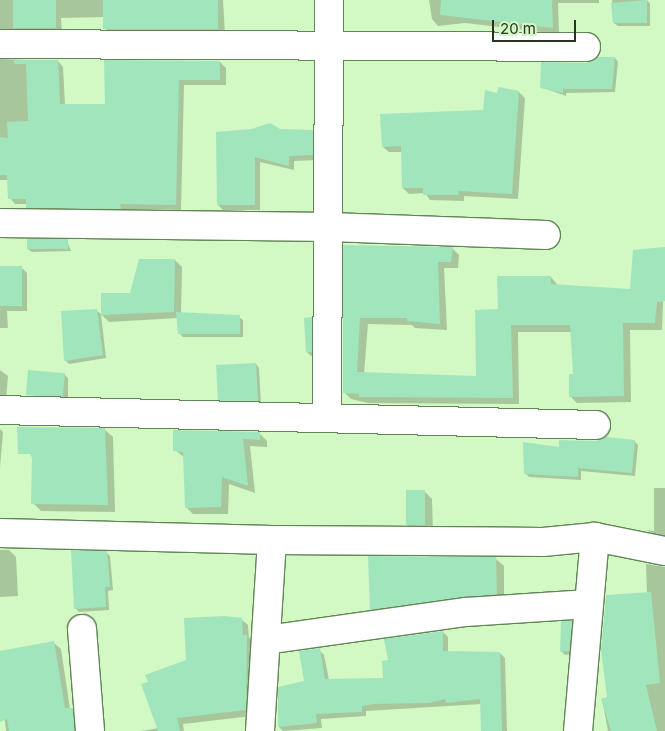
<!DOCTYPE html>
<style>
body{margin:0}
#map{position:relative;width:665px;height:731px;overflow:hidden;background:#d2f8c4;font-family:Inter,sans-serif}
div>[style]{position:absolute}
.shadow>*{inset:0;background:#0003}
.building>*{inset:0;background:#a1e5bd;transform-origin:0 0}
.roads{filter:drop-shadow(1px 0 #628556) drop-shadow(-1px 0 #628556) drop-shadow(0 1px #628556) drop-shadow(0 -1px #628556)}
.street>*{height:28px;margin:-14px;padding:0 14px;transform-origin:14px;border-radius:14px;background:#fff}
span{translate:-50% -50%;white-space:nowrap;text-align:center;line-height:1.15;-webkit-text-stroke:5px #d2f8c4;paint-order:stroke}
.scale{position:absolute;left:492px;top:20px;width:84px;height:22px;box-sizing:border-box;border:2px solid #263421;border-top:0;padding-left:6px;font-size:15px;line-height:18px;white-space:nowrap;color:#263421;-webkit-text-stroke:4px #d2f8c4;paint-order:stroke}
</style>
<div id="map">
<div class="shadow">
<div style="clip-path:polygon(0 0,223px 0,225px 35px,111px 34px,105px 28px,105px 17px,61px 18px,62px 34px,0 36px)"></div>
<div style="clip-path:polygon(429px 0,599px 0,599px 3px,558px 3px,559px 34px,465px 23px,438px 26px,432px 19px)"></div>
<div style="clip-path:polygon(612px 0,647px 0,650px 4px,650px 26px,618px 26px,614px 23px)"></div>
<div style="clip-path:polygon(615px 58px,618px 62px,615px 92px,566px 93px,566px 96px,541px 87px)"></div>
<div style="clip-path:polygon(0 59px,58px 61px,63px 67px,65px 105px,106px 105px,220px 62px,226px 68px,226px 85px,184px 85px,181px 210px,125px 209px,126px 214px,33px 213px,28px 204px,15px 204px,10px 198px,9px 180px,0 180px)"></div>
<div style="clip-path:polygon(519px 92px,525px 98px,518px 199px,464px 196px,464px 201px,430px 200px,425px 193px,409px 194px,403px 188px,402px 152px,389px 152px,383px 147px,484px 112px,498px 95px)"></div>
<div style="clip-path:polygon(280px 130px,312px 131px,318px 136px,318px 160px,294px 161px,294px 170px,260px 162px,260px 210px,223px 210px,218px 205px,217px 133px)"></div>
<div style="clip-path:polygon(67px 241px,71px 251px,32px 252px,28px 249px)"></div>
<div style="clip-path:polygon(345px 246px,452px 248px,459px 255px,458px 268px,444px 268px,447px 330px,415px 328px,412px 325px,368px 324px,364px 374px,478px 378px,500px 310px,551px 277px,558px 286px,632px 291px,665px 248px,662px 330px,630px 330px,631px 402px,577px 403px,570px 396px,574px 375px,571px 332px,518px 332px,519px 404px,368px 403px,351px 399px,344px 392px)"></div>
<div style="clip-path:polygon(175px 260px,182px 267px,181px 314px,239px 317px,243px 320px,243px 337px,183px 337px,179px 333px,178px 318px,109px 322px,102px 315px)"></div>
<div style="clip-path:polygon(0 267px,21px 267px,27px 273px,27px 311px,7px 311px,8px 328px,0 328px)"></div>
<div style="clip-path:polygon(97px 311px,101px 314px,106px 358px,69px 364px,65px 360px)"></div>
<div style="clip-path:polygon(311px 319px,315px 322px,315px 355px,311px 356px,307px 352px)"></div>
<div style="clip-path:polygon(256px 364px,259px 368px,261px 404px,223px 403px,219px 399px)"></div>
<div style="clip-path:polygon(0 370px,8px 376px,6px 400px,0 401px)"></div>
<div style="clip-path:polygon(64px 374px,68px 378px,68px 399px,37px 398px,34px 395px)"></div>
<div style="clip-path:polygon(0 429px,3px 432px,0 468px)"></div>
<div style="clip-path:polygon(105px 430px,113px 437px,115px 512px,41px 511px,33px 503px)"></div>
<div style="clip-path:polygon(259px 433px,267px 441px,267px 447px,250px 446px,255px 493px,229px 484px,228px 514px,193px 514px,186px 507px,185px 458px,175px 450px)"></div>
<div style="clip-path:polygon(634px 441px,638px 445px,635px 476px,581px 471px,581px 480px,529px 477px,526px 474px)"></div>
<div style="clip-path:polygon(654px 488px,665px 488px,665px 539px,646px 530px,654px 531px)"></div>
<div style="clip-path:polygon(424px 491px,432px 499px,433px 533px,415px 533px,407px 525px)"></div>
<div style="clip-path:polygon(0 550px,9px 550px,16px 557px,18px 596px,0 597px)"></div>
<div style="clip-path:polygon(107px 553px,110px 556px,113px 590px,108px 591px,109px 610px,79px 612px,75px 608px)"></div>
<div style="clip-path:polygon(496px 559px,504px 566px,504px 601px,379px 617px,371px 609px)"></div>
<div style="clip-path:polygon(646px 564px,665px 567px,665px 731px,608px 731px,602px 699px,609px 698px,647px 594px)"></div>
<div style="clip-path:polygon(241px 619px,248px 625px,249px 638px,253px 643px,252px 716px,183px 724px,184px 731px,141px 731px,159px 728px,149px 682px,187px 661px)"></div>
<div style="clip-path:polygon(571px 622px,575px 626px,573px 654px,565px 655px,561px 651px)"></div>
<div style="clip-path:polygon(443px 632px,448px 637px,448px 653px,500px 653px,505px 658px,507px 731px,482px 731px,481px 704px,366px 711px,366px 716px,321px 719px,322px 728px,283px 731px,279px 727px,306px 682px,319px 650px,324px 655px,329px 680px,384px 679px,390px 661px)"></div>
<div style="clip-path:polygon(54px 643px,61px 649px,70px 709px,79px 716px,81px 731px,6px 731px,4px 713px)"></div>
</div>
<div class="building">
<div style="left:13px;top:0;width:43px;height:28px"></div>
<div style="left:103px;top:0;width:115px;height:29px"></div>
<div style="clip-path:polygon(441px 0,552px 0,553px 28px,440px 15px)"></div>
<div style="clip-path:polygon(647px 0,647px 23px,613px 23px,611px 3px)"></div>
<div style="clip-path:polygon(597px 57px,615px 57px,612px 89px,563px 89px,563px 93px,540px 88px,541px 62px,586px 63px)"></div>
<div style="clip-path:polygon(14px 60px,58px 60px,60px 104px,105px 104px,104px 60px,220px 61px,220px 80px,179px 80px,176px 205px,120px 204px,121px 209px,26px 208px,26px 199px,8px 199px,7px 175px,0 175px,0 137px,8px 138px,7px 122px,28px 121px,26px 64px,15px 64px)"></div>
<div style="clip-path:polygon(499px 87px,519px 91px,512px 194px,459px 191px,458px 195px,423px 195px,423px 188px,402px 188px,401px 146px,382px 147px,380px 114px,483px 110px,485px 90px,497px 93px)"></div>
<div style="clip-path:polygon(270px 123px,280px 129px,313px 130px,313px 155px,289px 156px,289px 166px,255px 157px,255px 205px,217px 205px,216px 132px,251px 129px)"></div>
<div style="left:27px;top:239px;width:41px;height:10px"></div>
<div style="clip-path:polygon(343px 245px,453px 247px,451px 262px,438px 262px,440px 324px,407px 321px,407px 318px,360px 318px,357px 372px,476px 376px,475px 310px,498px 309px,497px 276px,551px 276px,551px 284px,630px 289px,633px 250px,665px 247px,665px 301px,657px 302px,655px 323px,623px 323px,624px 396px,569px 397px,569px 374px,573px 374px,570px 325px,511px 325px,513px 398px,359px 397px,359px 394px,343px 393px)"></div>
<div style="clip-path:polygon(139px 259px,175px 259px,174px 312px,101px 315px,101px 293px,130px 293px)"></div>
<div style="left:0;top:266px;width:22px;height:40px"></div>
<div style="clip-path:polygon(97px 309px,103px 355px,64px 361px,61px 311px)"></div>
<div style="clip-path:polygon(176px 312px,240px 315px,240px 334px,178px 334px)"></div>
<div style="clip-path:polygon(312px 317px,312px 352px,306px 352px,304px 318px)"></div>
<div style="left:256px;top:363px;width:38px;height:40px;rotate:87deg"></div>
<div style="left:28px;top:370px;width:37px;height:25px;rotate:5deg"></div>
<div style="clip-path:polygon(17px 427px,105px 428px,108px 505px,31px 504px,32px 458px,30px 454px,18px 454px)"></div>
<div style="clip-path:polygon(173px 430px,260px 432px,260px 440px,243px 439px,248px 486px,222px 477px,221px 507px,185px 508px,183px 452px,173px 451px)"></div>
<div style="clip-path:polygon(606px 437px,635px 440px,632px 473px,578px 468px,578px 477px,524px 474px,523px 442px,559px 447px,559px 440px,596px 441px)"></div>
<div style="left:406px;top:490px;width:19px;height:35px"></div>
<div style="clip-path:polygon(71px 550px,107px 551px,110px 587px,105px 587px,106px 607px,74px 609px)"></div>
<div style="clip-path:polygon(368px 556px,496px 557px,497px 594px,370px 610px)"></div>
<div style="clip-path:polygon(651px 592px,660px 683px,646px 685px,657px 731px,611px 731px,601px 699px,607px 697px,601px 650px,606px 595px)"></div>
<div style="clip-path:polygon(225px 616px,242px 618px,243px 635px,247px 635px,246px 710px,177px 718px,180px 731px,158px 731px,141px 684px,148px 682px,145px 675px,186px 660px,184px 618px)"></div>
<div style="clip-path:polygon(561px 621px,572px 621px,569px 651px,560px 652px)"></div>
<div style="clip-path:polygon(443px 631px,443px 651px,500px 652px,502px 731px,481px 731px,480px 699px,446px 703px,445px 699px,429px 703px,373px 704px,362px 706px,362px 712px,316px 714px,317px 723px,278px 727px,278px 687px,304px 681px,299px 651px,320px 648px,325px 679px,383px 678px,382px 661px,388px 660px,384px 639px)"></div>
<div style="clip-path:polygon(54px 641px,65px 708px,73px 708px,74px 731px,9px 731px,7px 719px,0 722px,0 651px)"></div>
</div>
<div class="roads">
<div class="street">
<div style="left:0;top:44px;width:586px;rotate:0.29deg"></div>
<div style="left:0;top:223px;width:330px;rotate:0.7deg"></div>
<div style="left:330px;top:227px;width:216px;rotate:2.1deg"></div>
<div style="left:0;top:410px;width:596px;rotate:1.44deg"></div>
<div style="left:327px;top:416px;width:416px;rotate:-89.7deg"></div>
<div style="left:0;top:533px;width:272px;rotate:1.5deg"></div>
<div style="left:272px;top:540px;width:271px;rotate:0.4deg"></div>
<div style="left:543px;top:542px;width:52px;rotate:-5.5deg"></div>
<div style="left:595px;top:537px;width:71px;rotate:11.3deg"></div>
<div style="left:82px;top:629px;width:102px;rotate:85.5deg"></div>
<div style="left:266px;top:640px;width:202px;rotate:-8deg"></div>
<div style="left:466px;top:612px;width:123px;rotate:-3.7deg"></div>
<div style="left:260px;top:731px;width:191px;rotate:-86.4deg"></div>
<div style="left:578px;top:731px;width:195px;rotate:-85deg"></div>
</div>
</div>
<div class="scale">20 m</div>
</div>
